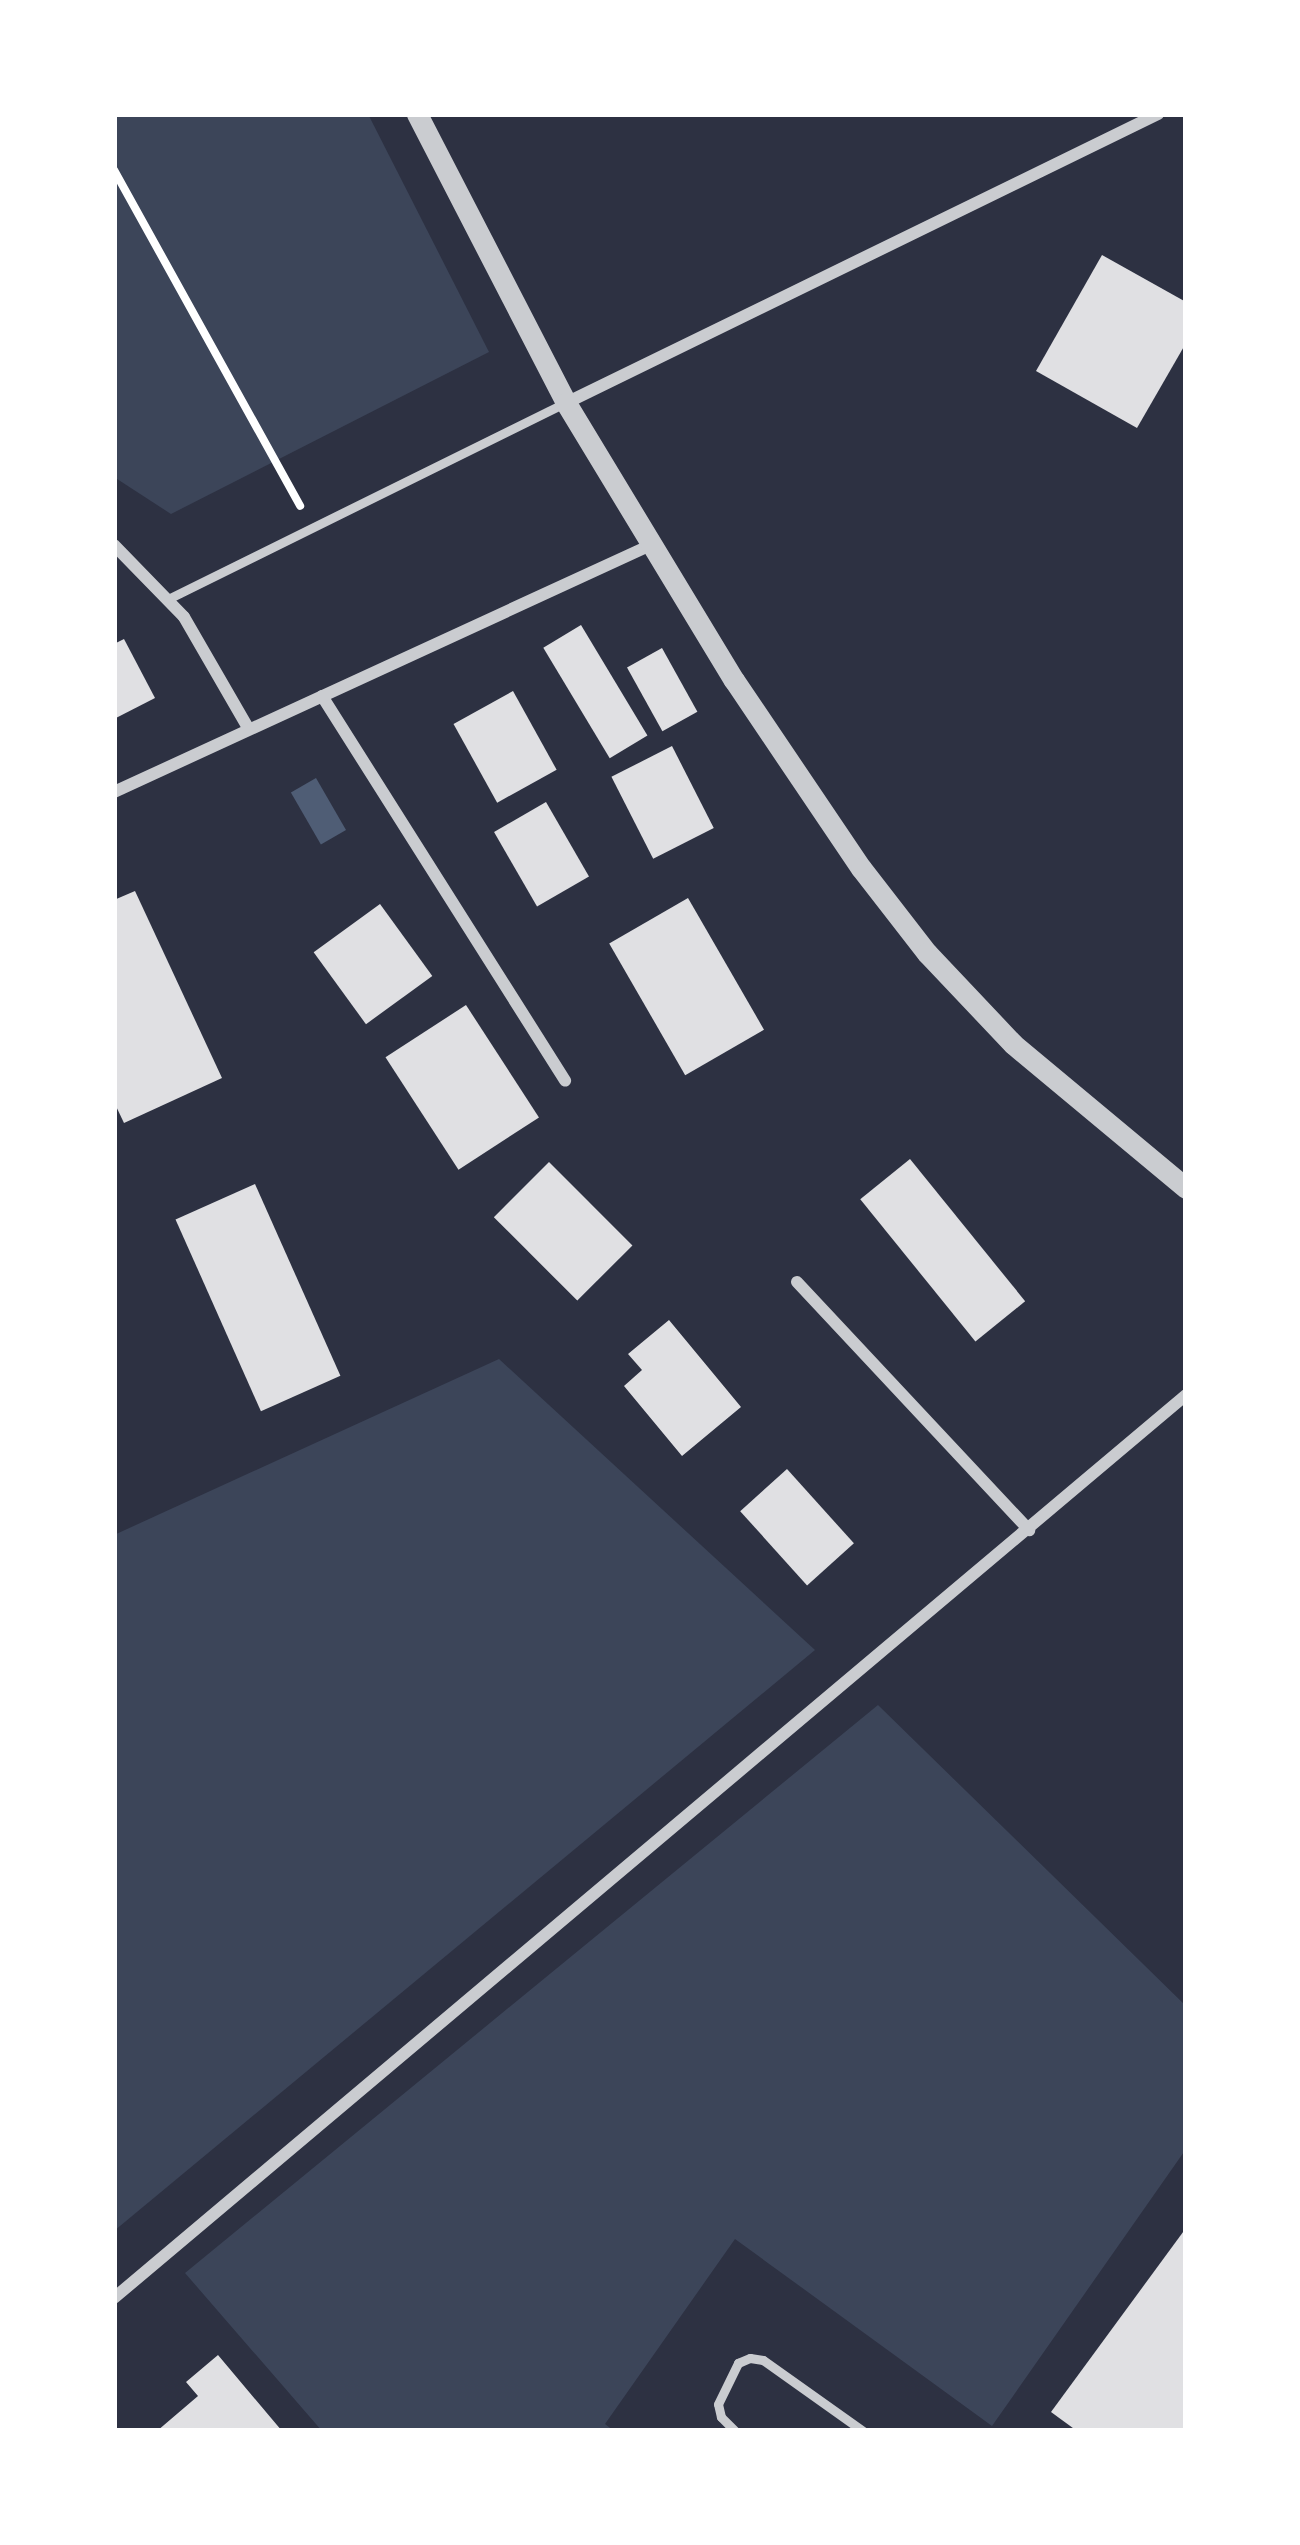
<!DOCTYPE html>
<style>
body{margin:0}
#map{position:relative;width:1300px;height:2545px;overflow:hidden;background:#2d3142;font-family:"Work Sans",sans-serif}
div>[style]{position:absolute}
.green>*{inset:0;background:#3c4559}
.water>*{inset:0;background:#4f5d75;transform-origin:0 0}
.building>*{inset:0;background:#e0e0e3;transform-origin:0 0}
.path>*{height:8px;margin:-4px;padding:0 4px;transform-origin:4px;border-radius:4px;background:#fff}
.service>*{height:9px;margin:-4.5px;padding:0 4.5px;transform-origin:4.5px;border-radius:4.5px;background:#caccd0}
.minor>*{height:12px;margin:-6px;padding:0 6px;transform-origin:6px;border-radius:6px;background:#caccd0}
.tertiary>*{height:21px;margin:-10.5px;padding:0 10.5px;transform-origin:10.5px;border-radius:10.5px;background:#caccd0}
span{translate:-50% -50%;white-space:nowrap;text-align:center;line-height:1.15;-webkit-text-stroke:9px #fff;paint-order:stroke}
.frame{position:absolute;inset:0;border:117px solid #fff;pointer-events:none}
</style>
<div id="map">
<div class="green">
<div style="clip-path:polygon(114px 114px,368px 114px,489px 352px,171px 514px,114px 477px)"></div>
<div style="clip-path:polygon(499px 1359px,815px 1650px,114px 2231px,114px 1535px)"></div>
<div style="clip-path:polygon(878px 1705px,1186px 2006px,1186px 2149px,992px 2426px,735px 2239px,605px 2424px,614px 2431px,322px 2431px,185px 2273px)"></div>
</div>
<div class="water">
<div style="left:316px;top:778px;width:60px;height:29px;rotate:60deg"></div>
</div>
<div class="building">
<div style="clip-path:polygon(1102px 255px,1186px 302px,1186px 343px,1137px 428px,1036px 371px)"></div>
<div style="left:581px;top:625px;width:129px;height:44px;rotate:59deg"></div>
<div style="clip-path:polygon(124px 639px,155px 698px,114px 719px,114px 644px)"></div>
<div style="left:662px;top:648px;width:73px;height:40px;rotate:61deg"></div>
<div style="left:513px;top:691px;width:90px;height:68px;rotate:61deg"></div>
<div style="left:672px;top:746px;width:92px;height:68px;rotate:63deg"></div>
<div style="left:546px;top:802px;width:86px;height:60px;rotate:60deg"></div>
<div style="clip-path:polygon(135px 891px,222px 1078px,124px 1123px,114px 1102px,114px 900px)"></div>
<div style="left:688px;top:898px;width:152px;height:91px;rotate:60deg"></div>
<div style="left:380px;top:904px;width:89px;height:82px;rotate:54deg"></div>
<div style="left:466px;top:1005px;width:134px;height:96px;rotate:57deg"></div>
<div style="left:910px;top:1159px;width:183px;height:64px;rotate:51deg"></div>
<div style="left:549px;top:1162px;width:118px;height:78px;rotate:45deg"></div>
<div style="left:255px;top:1184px;width:210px;height:87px;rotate:66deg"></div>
<div style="clip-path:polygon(669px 1320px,741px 1407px,682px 1456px,624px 1386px,642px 1370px,628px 1354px)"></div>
<div style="left:787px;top:1469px;width:100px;height:63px;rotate:48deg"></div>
<div style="clip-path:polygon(1186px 2228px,1186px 2431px,1077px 2431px,1051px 2412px)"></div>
<div style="clip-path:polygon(218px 2355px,282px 2431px,157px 2431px,198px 2396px,186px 2382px)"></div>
</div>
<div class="path">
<div style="left:114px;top:170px;width:384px;rotate:61deg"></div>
</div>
<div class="service">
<div style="left:170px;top:598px;width:438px;rotate:-26.3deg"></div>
<div style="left:735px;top:2431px;width:20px;rotate:-135deg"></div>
<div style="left:721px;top:2417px;width:13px;rotate:-103deg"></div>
<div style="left:718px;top:2404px;width:46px;rotate:-64deg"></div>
<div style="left:738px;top:2363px;width:13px;rotate:-23deg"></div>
<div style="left:750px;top:2358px;width:13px;rotate:9deg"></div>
<div style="left:763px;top:2360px;width:123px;rotate:35.4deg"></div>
</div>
<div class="minor">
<div style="left:566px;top:403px;width:659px;rotate:-26.02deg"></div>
<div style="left:114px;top:545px;width:100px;rotate:45.8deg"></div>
<div style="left:184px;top:617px;width:128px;rotate:60deg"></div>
<div style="left:322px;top:696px;width:455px;rotate:57.7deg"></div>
<div style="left:114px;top:792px;width:593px;rotate:-24.71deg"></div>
<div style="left:797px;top:1282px;width:340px;rotate:46.9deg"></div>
<div style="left:114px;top:2298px;width:1402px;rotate:-40.11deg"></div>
</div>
<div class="tertiary">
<div style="left:417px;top:114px;width:325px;rotate:62.7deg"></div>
<div style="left:566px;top:403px;width:324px;rotate:58.8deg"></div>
<div style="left:734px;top:680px;width:227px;rotate:56deg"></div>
<div style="left:861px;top:868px;width:108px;rotate:52.2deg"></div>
<div style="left:927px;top:953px;width:125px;rotate:46.6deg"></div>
<div style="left:1013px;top:1044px;width:225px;rotate:39.8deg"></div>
</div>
<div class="frame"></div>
</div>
